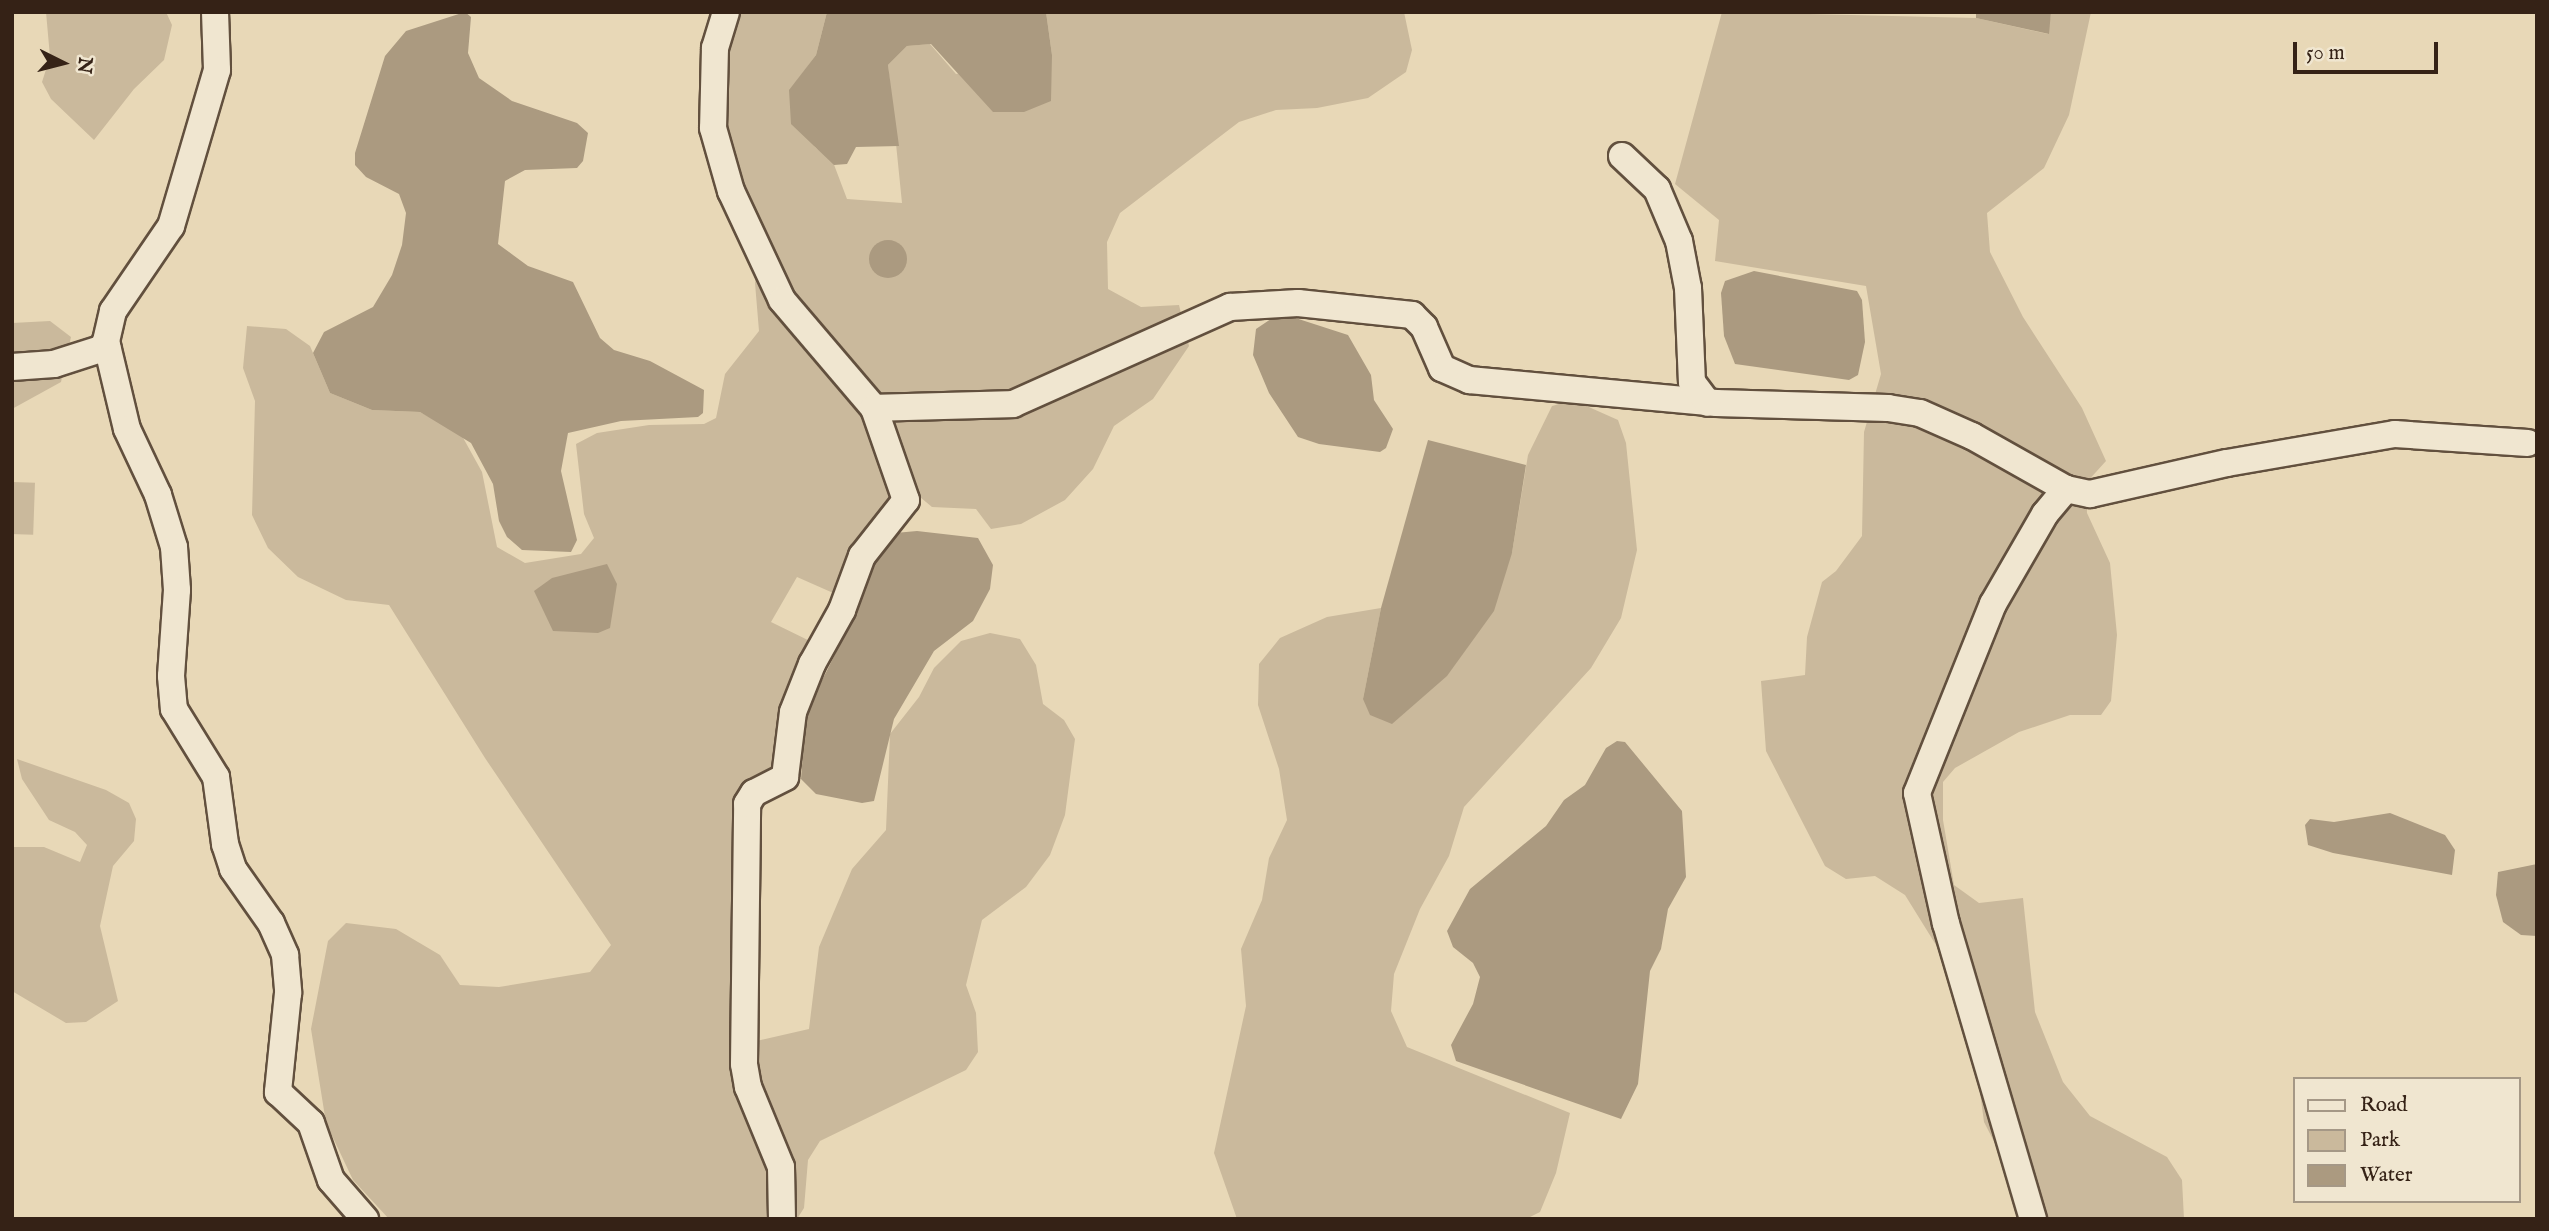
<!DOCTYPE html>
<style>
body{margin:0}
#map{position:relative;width:2549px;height:1231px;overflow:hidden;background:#e8d8b7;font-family:"IM FELL English",serif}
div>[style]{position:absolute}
.green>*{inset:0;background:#cab99c;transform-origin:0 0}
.water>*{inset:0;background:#ab9a80}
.round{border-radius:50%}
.roads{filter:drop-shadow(2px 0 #62503e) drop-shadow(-2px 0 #62503e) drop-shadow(0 2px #62503e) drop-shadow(0 -2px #62503e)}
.minor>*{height:26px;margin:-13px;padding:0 13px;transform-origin:13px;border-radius:13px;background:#f0e6d0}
span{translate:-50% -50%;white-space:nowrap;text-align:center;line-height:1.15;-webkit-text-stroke:7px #f0e6d0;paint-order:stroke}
.frame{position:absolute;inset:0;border:14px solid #352216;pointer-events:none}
.legend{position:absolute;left:2293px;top:1077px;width:228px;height:126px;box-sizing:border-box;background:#f0e6d0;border:2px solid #a59886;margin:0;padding:9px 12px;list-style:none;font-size:21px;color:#352216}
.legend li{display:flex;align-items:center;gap:14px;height:35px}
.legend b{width:35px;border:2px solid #a59886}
.north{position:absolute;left:28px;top:28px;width:70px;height:70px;-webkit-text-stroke:5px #f0e6d0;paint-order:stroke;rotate:96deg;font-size:19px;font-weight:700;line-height:28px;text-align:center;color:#352216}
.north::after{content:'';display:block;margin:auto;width:24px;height:32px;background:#352216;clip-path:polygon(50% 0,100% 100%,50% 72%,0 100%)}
.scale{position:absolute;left:2293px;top:42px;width:145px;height:32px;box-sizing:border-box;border:4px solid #352216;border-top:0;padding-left:9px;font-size:21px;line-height:24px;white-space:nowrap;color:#352216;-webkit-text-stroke:5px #f0e6d0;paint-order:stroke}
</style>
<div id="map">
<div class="green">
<div style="clip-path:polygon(46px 12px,166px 12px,172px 25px,164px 60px,134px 89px,94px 140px,51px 99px,42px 82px,50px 57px)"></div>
<div style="clip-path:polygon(739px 12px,827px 12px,816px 55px,790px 90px,815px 147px,833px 162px,847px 199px,902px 203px,888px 65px,907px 46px,930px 44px,956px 74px,1052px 55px,1046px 12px,1404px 12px,1412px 50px,1406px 72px,1368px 98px,1317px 108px,1276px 110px,1239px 122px,1120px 213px,1107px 242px,1108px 289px,1141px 307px,1179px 305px,1189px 346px,1153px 399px,1114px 426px,1093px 469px,1065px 500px,1021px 524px,991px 529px,976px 509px,932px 507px,914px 492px,840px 596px,797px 577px,771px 622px,816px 644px,778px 763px,752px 786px,739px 1045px,809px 1029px,819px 947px,852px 869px,886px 830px,890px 734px,919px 697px,934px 668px,961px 641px,990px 633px,1020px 639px,1036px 665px,1043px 704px,1064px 720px,1075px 739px,1065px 815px,1050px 855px,1026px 887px,982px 920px,966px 985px,976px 1013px,978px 1052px,966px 1070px,820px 1141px,808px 1160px,804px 1208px,797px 1219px,389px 1219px,353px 1180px,326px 1123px,311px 1029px,328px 941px,346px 923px,396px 929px,440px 955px,460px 985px,499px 987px,590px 972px,611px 945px,485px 758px,389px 605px,346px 600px,298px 577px,268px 548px,252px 515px,255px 401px,243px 368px,247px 326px,286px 329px,310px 346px,330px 393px,372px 410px,420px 412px,461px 434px,482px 472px,497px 547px,525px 563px,581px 554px,594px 538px,584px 514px,576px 444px,597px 433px,649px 425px,704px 424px,716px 418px,725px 374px,759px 331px,755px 283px,764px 234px,735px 172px,721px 107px,729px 36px)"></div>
<div style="clip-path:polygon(1722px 12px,1976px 18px,2048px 34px,2051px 12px,2091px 12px,2069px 115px,2044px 168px,1987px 213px,1990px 252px,2023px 317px,2082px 408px,2106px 461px,2086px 483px,2087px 513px,2110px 563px,2117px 635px,2111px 701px,2101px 715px,2070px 715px,2019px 732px,1955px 768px,1943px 782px,1943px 820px,1954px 885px,1979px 903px,2023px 898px,2035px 1012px,2063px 1082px,2090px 1116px,2167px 1157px,2182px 1180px,2184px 1219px,2022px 1219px,2010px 1173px,1984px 1122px,1977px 1070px,1962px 1013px,1936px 945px,1905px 895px,1875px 876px,1846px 879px,1825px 866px,1766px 751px,1761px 681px,1805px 675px,1807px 637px,1822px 582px,1836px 571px,1862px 536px,1864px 432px,1881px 374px,1866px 286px,1715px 261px,1719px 220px,1675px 184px)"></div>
<div style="clip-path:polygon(50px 321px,71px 337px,61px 382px,12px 409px,12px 323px)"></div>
<div style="clip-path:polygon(1573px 400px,1618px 420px,1626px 443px,1637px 550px,1621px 618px,1591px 668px,1464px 807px,1449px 856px,1420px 909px,1394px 974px,1391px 1011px,1407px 1047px,1570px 1113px,1556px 1173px,1540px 1212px,1526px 1219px,1237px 1219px,1214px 1153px,1246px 1006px,1241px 949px,1262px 900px,1269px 858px,1287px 820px,1279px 769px,1258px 705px,1259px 664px,1280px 638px,1327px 617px,1381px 608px,1363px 699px,1512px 553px,1528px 455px,1552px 406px)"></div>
<div style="left:12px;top:482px;width:23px;height:52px;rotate:2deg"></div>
<div style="clip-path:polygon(17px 759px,106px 790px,129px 803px,136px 819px,134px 841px,113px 866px,100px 926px,118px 1001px,86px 1022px,66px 1023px,12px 991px,12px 847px,44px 847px,80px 862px,87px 845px,75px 832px,49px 820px,22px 779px)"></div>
</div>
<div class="water">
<div style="clip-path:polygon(465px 12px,471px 17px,468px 53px,479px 78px,512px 101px,577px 123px,588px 133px,583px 161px,577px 168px,525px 170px,505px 181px,498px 244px,528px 266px,573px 282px,600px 338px,614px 350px,650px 361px,704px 390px,703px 413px,698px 417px,621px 421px,568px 433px,561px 471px,577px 540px,571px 552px,522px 550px,507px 537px,499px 521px,493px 484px,471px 443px,420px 412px,372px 410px,330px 393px,313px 353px,324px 332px,373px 307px,392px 275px,402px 245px,406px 213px,399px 194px,366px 177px,355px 165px,355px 153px,385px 56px,406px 31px)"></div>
<div style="clip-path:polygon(827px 12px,1046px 12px,1052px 55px,1051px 101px,1024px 112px,993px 112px,931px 44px,907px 46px,888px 65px,899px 146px,856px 147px,847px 164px,834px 165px,791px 124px,789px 90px,816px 55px)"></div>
<div style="clip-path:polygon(1976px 12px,2051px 12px,2049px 34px,1976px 18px)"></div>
<div class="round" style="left:869px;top:240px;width:38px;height:38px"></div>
<div style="clip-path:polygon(1754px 271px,1857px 291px,1862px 300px,1865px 342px,1858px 375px,1849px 380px,1735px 364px,1724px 336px,1721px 293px,1725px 281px)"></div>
<div style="clip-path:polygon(1280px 313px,1348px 335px,1371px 375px,1374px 400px,1393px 429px,1386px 448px,1380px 452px,1319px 444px,1298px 437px,1269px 393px,1253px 355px,1256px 329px)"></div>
<div style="clip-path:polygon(1428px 440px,1526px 465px,1512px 553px,1494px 611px,1447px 676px,1392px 724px,1370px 715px,1363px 699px,1381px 608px)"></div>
<div style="clip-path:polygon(917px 531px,978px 538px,993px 565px,990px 589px,973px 621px,934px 651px,894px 719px,874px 801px,862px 803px,816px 794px,801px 779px,806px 712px,858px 609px,870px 567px,895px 533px)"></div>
<div style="clip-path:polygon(607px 564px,617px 584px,610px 628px,598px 633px,553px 631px,534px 591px,552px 578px)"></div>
<div style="clip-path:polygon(1617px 741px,1625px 742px,1682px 811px,1686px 877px,1668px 909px,1661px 949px,1650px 971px,1638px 1084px,1621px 1119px,1456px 1061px,1451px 1045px,1473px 1004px,1480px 977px,1473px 963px,1453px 947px,1447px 931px,1470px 889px,1546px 826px,1564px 800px,1585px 785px,1606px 748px)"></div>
<div style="clip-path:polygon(2390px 813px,2445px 835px,2455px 850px,2452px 875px,2333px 853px,2308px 845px,2305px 825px,2310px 819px,2334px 822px)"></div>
<div style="clip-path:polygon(2537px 864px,2537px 936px,2521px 935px,2503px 922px,2496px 895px,2498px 872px)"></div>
</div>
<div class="roads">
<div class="minor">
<div style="left:215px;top:12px;width:58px;rotate:88deg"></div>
<div style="left:217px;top:70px;width:163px;rotate:106.4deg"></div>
<div style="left:171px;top:226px;width:103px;rotate:124.3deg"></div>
<div style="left:113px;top:311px;width:31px;rotate:103deg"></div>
<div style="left:106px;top:341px;width:90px;rotate:76.6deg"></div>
<div style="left:127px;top:429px;width:73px;rotate:64.8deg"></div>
<div style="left:158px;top:495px;width:54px;rotate:72.9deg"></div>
<div style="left:174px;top:547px;width:43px;rotate:86deg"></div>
<div style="left:177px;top:590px;width:86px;rotate:94deg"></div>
<div style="left:171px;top:676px;width:33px;rotate:85deg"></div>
<div style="left:174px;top:709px;width:80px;rotate:58.3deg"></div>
<div style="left:216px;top:777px;width:68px;rotate:82.3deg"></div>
<div style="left:225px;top:844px;width:26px;rotate:72deg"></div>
<div style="left:233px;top:869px;width:66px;rotate:54.9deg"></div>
<div style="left:271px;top:923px;width:35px;rotate:66deg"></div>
<div style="left:285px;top:955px;width:38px;rotate:85deg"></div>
<div style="left:288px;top:993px;width:100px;rotate:95.8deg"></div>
<div style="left:278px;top:1092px;width:45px;rotate:43.2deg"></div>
<div style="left:311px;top:1123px;width:60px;rotate:70.7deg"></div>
<div style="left:331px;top:1180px;width:52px;rotate:48.9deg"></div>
<div style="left:726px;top:12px;width:38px;rotate:107deg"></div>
<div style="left:715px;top:48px;width:80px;rotate:91.4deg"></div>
<div style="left:713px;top:128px;width:66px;rotate:74.1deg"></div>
<div style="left:731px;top:191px;width:120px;rotate:64.9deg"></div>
<div style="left:782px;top:300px;width:142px;rotate:49.6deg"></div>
<div style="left:874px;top:408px;width:139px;rotate:-1.6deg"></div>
<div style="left:1013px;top:404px;width:238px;rotate:-24.1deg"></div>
<div style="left:1230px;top:307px;width:68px;rotate:-3.4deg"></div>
<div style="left:1298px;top:303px;width:115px;rotate:6deg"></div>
<div style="left:1412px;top:315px;width:17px;rotate:45deg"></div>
<div style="left:1424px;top:327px;width:45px;rotate:66.3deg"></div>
<div style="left:1442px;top:368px;width:30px;rotate:24deg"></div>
<div style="left:1469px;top:380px;width:248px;rotate:5.3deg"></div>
<div style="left:1716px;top:403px;width:172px;rotate:1.7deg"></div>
<div style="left:1888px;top:408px;width:32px;rotate:9deg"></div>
<div style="left:1920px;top:413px;width:57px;rotate:23.9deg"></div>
<div style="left:1972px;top:436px;width:108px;rotate:29.4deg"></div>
<div style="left:2066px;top:489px;width:25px;rotate:12deg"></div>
<div style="left:2090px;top:494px;width:140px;rotate:-12.8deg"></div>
<div style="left:2227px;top:463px;width:170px;rotate:-9.8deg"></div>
<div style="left:2395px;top:434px;width:133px;rotate:3.9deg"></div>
<div style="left:1622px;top:156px;width:48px;rotate:43.3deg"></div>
<div style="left:1657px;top:189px;width:56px;rotate:67.1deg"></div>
<div style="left:1679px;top:241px;width:48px;rotate:79.2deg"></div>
<div style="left:1688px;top:288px;width:94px;rotate:87.6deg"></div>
<div style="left:1692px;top:382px;width:26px;rotate:53deg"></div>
<div style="left:12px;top:367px;width:42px;rotate:-4.1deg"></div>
<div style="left:54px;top:364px;width:56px;rotate:-17.8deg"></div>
<div style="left:782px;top:1219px;width:52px;rotate:-91.1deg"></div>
<div style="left:781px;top:1167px;width:87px;rotate:-112.4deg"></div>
<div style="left:748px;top:1087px;width:23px;rotate:-100deg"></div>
<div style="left:744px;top:1064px;width:260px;rotate:-89.3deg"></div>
<div style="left:747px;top:804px;width:13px;rotate:-58deg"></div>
<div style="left:754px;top:793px;width:35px;rotate:-27deg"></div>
<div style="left:785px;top:777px;width:65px;rotate:-83deg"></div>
<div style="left:793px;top:712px;width:52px;rotate:-68.4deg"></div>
<div style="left:812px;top:664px;width:62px;rotate:-60.9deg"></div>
<div style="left:842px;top:610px;width:58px;rotate:-69.7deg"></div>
<div style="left:862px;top:556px;width:71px;rotate:-51.8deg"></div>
<div style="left:906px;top:500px;width:97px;rotate:-109.2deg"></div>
<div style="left:2033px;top:1219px;width:308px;rotate:-106.4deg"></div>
<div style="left:1946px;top:924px;width:134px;rotate:-102.5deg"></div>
<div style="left:1917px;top:793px;width:204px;rotate:-68.1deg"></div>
<div style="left:1993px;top:604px;width:104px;rotate:-60deg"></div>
<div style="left:2045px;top:514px;width:33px;rotate:-50deg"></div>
</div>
</div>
<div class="frame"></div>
<ul class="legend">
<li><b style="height:9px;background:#f0e6d0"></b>Road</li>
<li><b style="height:19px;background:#cab99c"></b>Park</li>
<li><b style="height:19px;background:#ab9a80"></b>Water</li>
</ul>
<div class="north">N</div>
<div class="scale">50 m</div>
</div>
